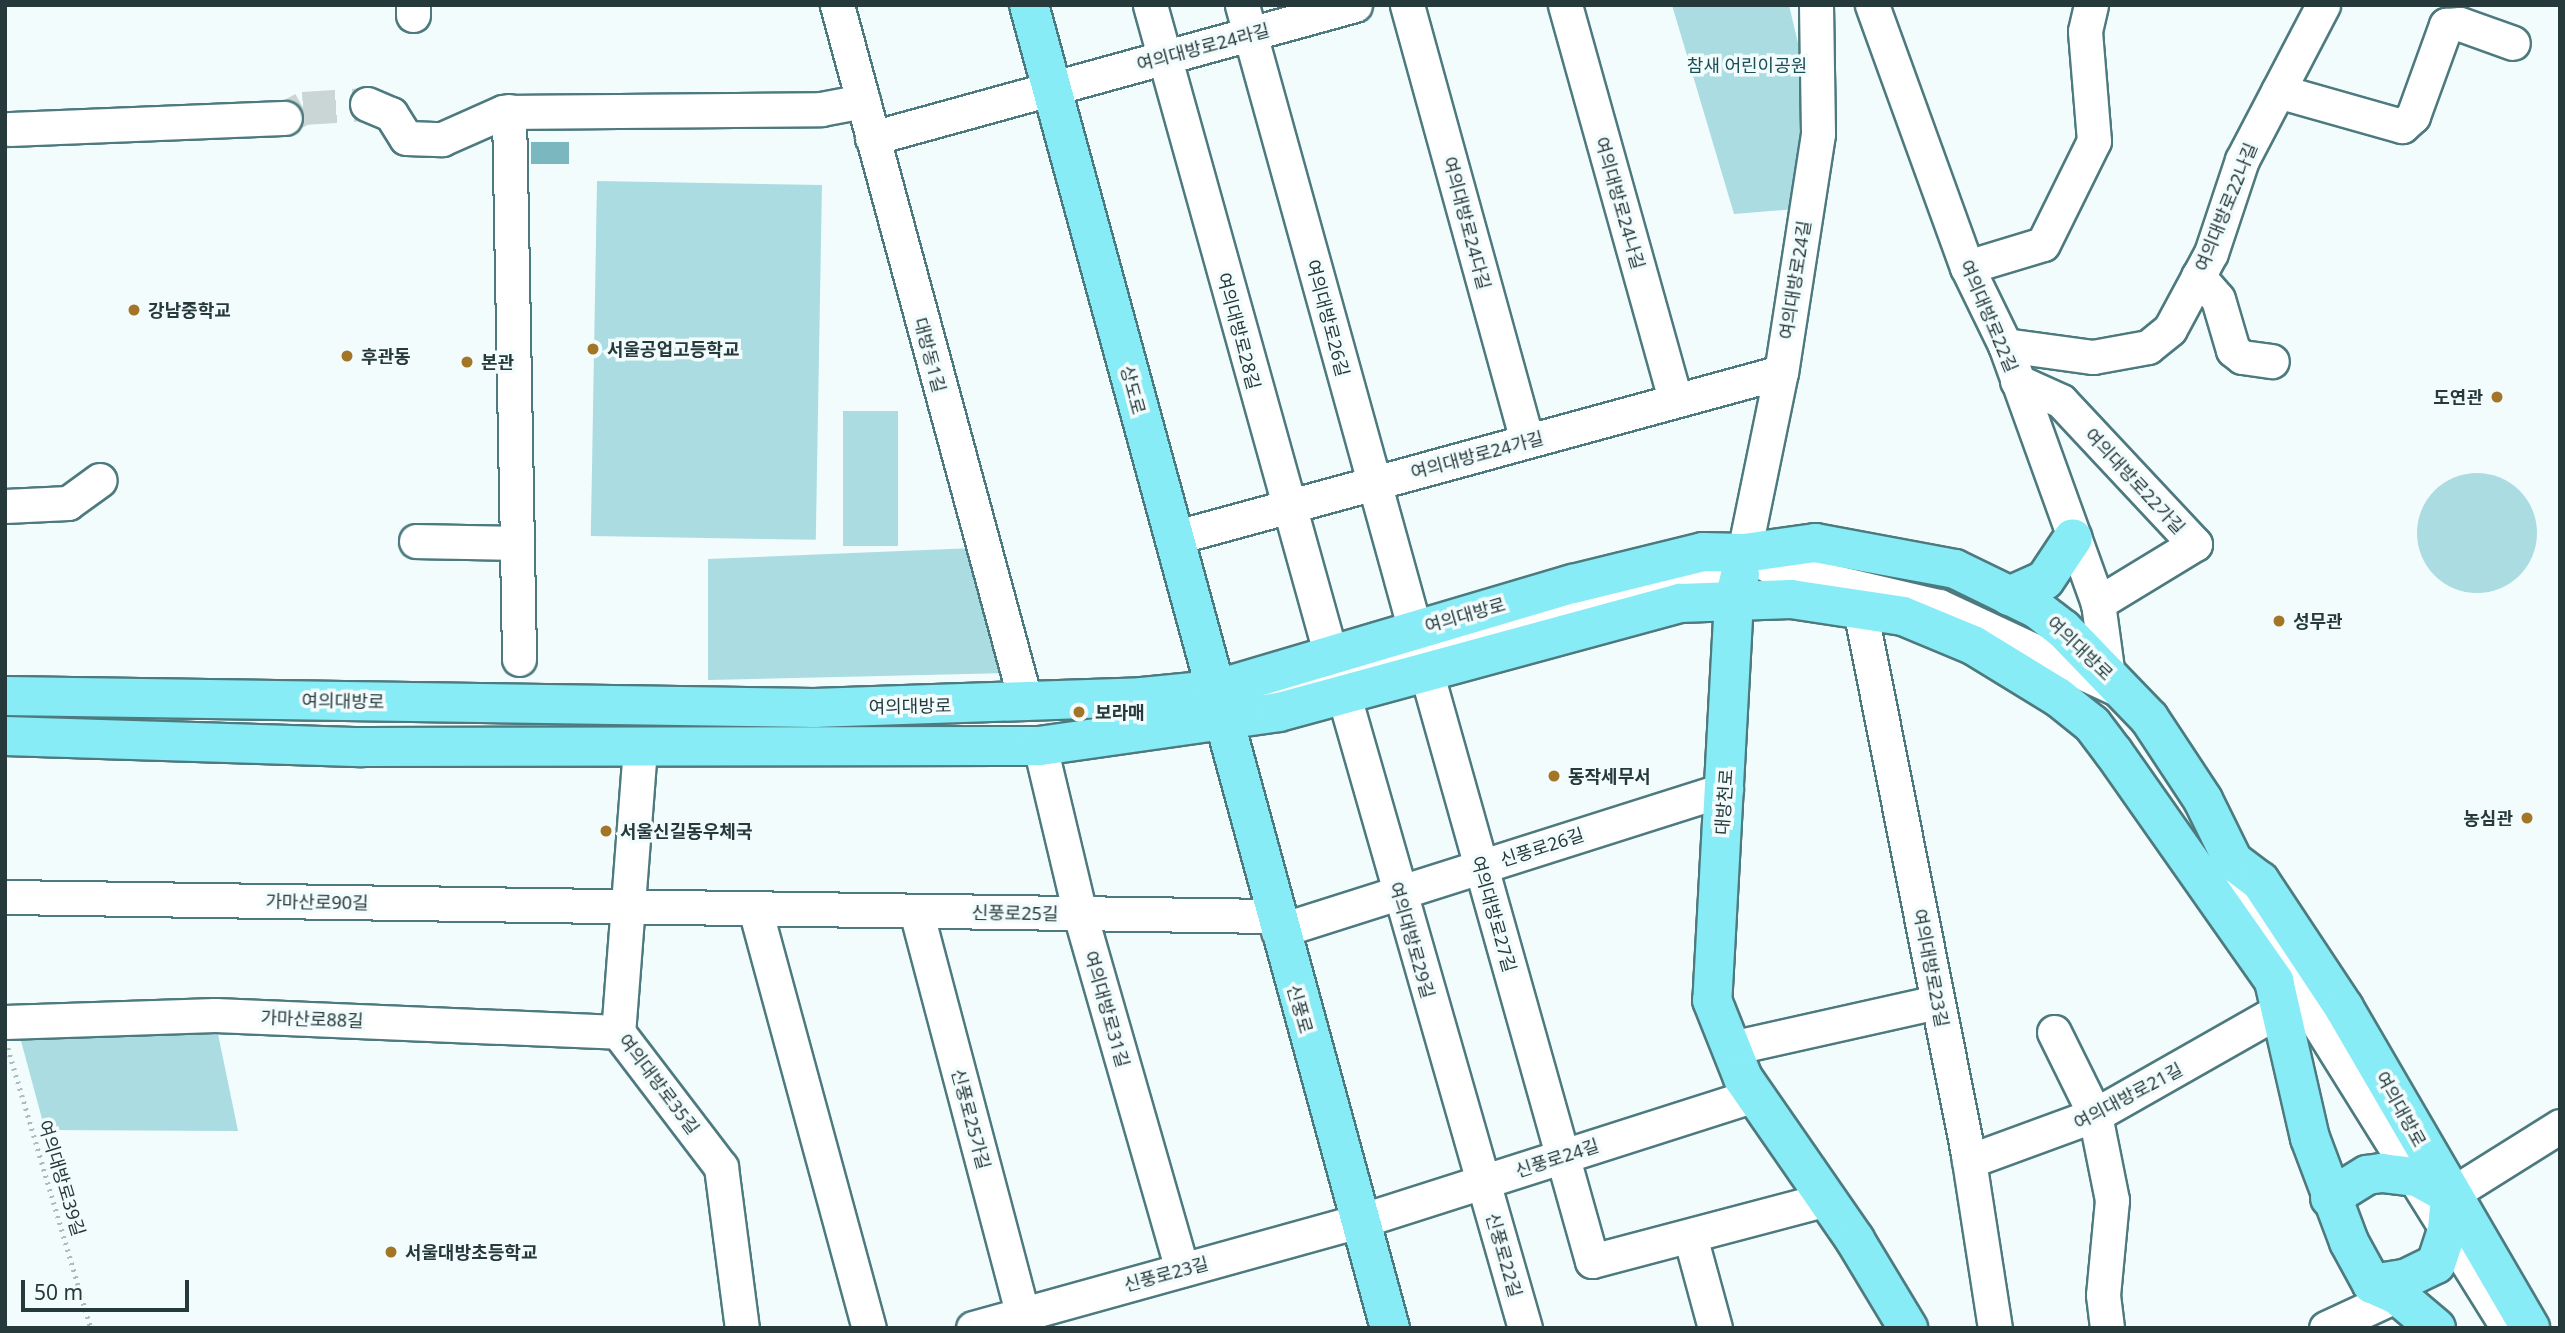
<!DOCTYPE html>
<meta charset="utf-8">
<style>
body{margin:0}
#map{position:relative;width:2565px;height:1333px;overflow:hidden;background:#f3fcfd;font-family:"Noto Sans","Noto Sans KR",sans-serif}
div>[style]{position:absolute}
.green>*{inset:0;background:#aadce2;transform-origin:0 0}
.round{border-radius:50%}
.water>*{inset:0;background:#7ab7bf;transform-origin:0 0}
.minor-tunnel>*{height:33px;margin-top:-16.5px;transform-origin:0;background:repeating-linear-gradient(90deg,#cad5d6 0 33px,transparent 0 50px)}
.path>*{height:4.5px;margin-top:-2.25px;transform-origin:0;background:repeating-linear-gradient(90deg,#aebabb 0 2px,transparent 0 7px)}
.roads{filter:drop-shadow(2px 0 #4d7a7f) drop-shadow(-2px 0 #4d7a7f) drop-shadow(0 2px #4d7a7f) drop-shadow(0 -2px #4d7a7f)}
.minor>*{height:33px;margin:-16.5px;padding:0 16.5px;transform-origin:16.5px;border-radius:16.5px;background:#fff}
.major>*{height:38px;margin:-19px;padding:0 19px;transform-origin:19px;border-radius:19px;background:#88ecf6}
.dots>*{width:19px;height:19px;translate:-50% -50%;box-sizing:border-box;border:4px solid #f3fcfd;border-radius:50%}
span{translate:-50% -50%;white-space:nowrap;text-align:center;line-height:1.15;-webkit-text-stroke:7px #f3fcfd;paint-order:stroke}
.street-label{font-size:18px;color:#26393b}
.park-label{font-size:18px;color:#184e54}
.poi-label{font-size:18px;color:#26393b;font-weight:700}
.left{translate:0 -50%;text-align:left}
.right{translate:-100% -50%;text-align:right}
.frame{position:absolute;inset:0;border:7px solid #26393b;pointer-events:none}
.scale{position:absolute;left:21px;top:1280px;width:168px;height:32px;box-sizing:border-box;border:4px solid #26393b;border-top:0;padding-left:9px;font-size:21px;line-height:24px;white-space:nowrap;color:#26393b;-webkit-text-stroke:5px #f3fcfd;paint-order:stroke}
</style>
<div id="map">
<div class="green">
<div style="clip-path:polygon(1672px 5px,1789px 5px,1801px 56px,1806px 112px,1796px 209px,1734px 214px)"></div>
<div style="left:597px;top:181px;width:225px;height:355px;rotate:1deg"></div>
<div style="left:843px;top:411px;width:55px;height:135px"></div>
<div class="round" style="left:2417px;top:473px;width:120px;height:120px"></div>
<div style="clip-path:polygon(974px 548px,1010px 673px,708px 680px,708px 559px)"></div>
<div style="clip-path:polygon(17px 1026px,217px 1029px,238px 1131px,45px 1130px)"></div>
</div>
<div class="water">
<div style="left:569px;top:142px;width:22px;height:38px;rotate:90deg"></div>
</div>
<div class="minor-tunnel">
<div style="left:285px;top:118px;width:21px;rotate:-29deg"></div>
<div style="left:303px;top:108px;width:64px;rotate:-3.6deg"></div>
</div>
<div class="path">
<div style="left:8px;top:1048px;width:292px;rotate:73.5deg"></div>
</div>
<div class="roads">
<div class="minor">
<div style="left:413px;top:5px;width:10px;rotate:90deg"></div>
<div style="left:837px;top:5px;width:723px;rotate:74.85deg"></div>
<div style="left:1150px;top:5px;width:676px;rotate:74.46deg"></div>
<div style="left:1242px;top:5px;width:649px;rotate:74.53deg"></div>
<div style="left:1407px;top:5px;width:452px;rotate:74.6deg"></div>
<div style="left:1565px;top:5px;width:410px;rotate:74.4deg"></div>
<div style="left:1816px;top:5px;width:129px;rotate:89.1deg"></div>
<div style="left:1818px;top:134px;width:241px;rotate:98.8deg"></div>
<div style="left:1781px;top:372px;width:185px;rotate:101.6deg"></div>
<div style="left:1744px;top:553px;width:30px;rotate:27deg"></div>
<div style="left:1771px;top:567px;width:172px;rotate:13.1deg"></div>
<div style="left:1939px;top:606px;width:192px;rotate:25deg"></div>
<div style="left:1872px;top:5px;width:279px;rotate:70.1deg"></div>
<div style="left:1967px;top:267px;width:87px;rotate:64deg"></div>
<div style="left:2005px;top:345px;width:274px;rotate:70.2deg"></div>
<div style="left:2098px;top:603px;width:67px;rotate:82.2deg"></div>
<div style="left:2278px;top:91px;width:129px;rotate:15.8deg"></div>
<div style="left:2402px;top:126px;width:15px;rotate:-42deg"></div>
<div style="left:2413px;top:116px;width:97px;rotate:-70.1deg"></div>
<div style="left:2446px;top:25px;width:14px;rotate:-4deg"></div>
<div style="left:2460px;top:24px;width:56px;rotate:19.7deg"></div>
<div style="left:367px;top:104px;width:26px;rotate:23deg"></div>
<div style="left:391px;top:114px;width:28px;rotate:58deg"></div>
<div style="left:406px;top:138px;width:36px;rotate:2deg"></div>
<div style="left:442px;top:139px;width:67px;rotate:-23.9deg"></div>
<div style="left:503px;top:112px;width:318px;rotate:-0.5deg"></div>
<div style="left:821px;top:109px;width:43px;rotate:-10.8deg"></div>
<div style="left:509px;top:111px;width:548px;rotate:88.95deg"></div>
<div style="left:10px;top:129px;width:275px;rotate:-2.3deg"></div>
<div style="left:872px;top:138px;width:501px;rotate:-15.4deg"></div>
<div style="left:1967px;top:267px;width:79px;rotate:-16.8deg"></div>
<div style="left:2043px;top:244px;width:115px;rotate:-63.7deg"></div>
<div style="left:2094px;top:141px;width:110px;rotate:-94.7deg"></div>
<div style="left:2085px;top:31px;width:27px;rotate:-77deg"></div>
<div style="left:2198px;top:276px;width:30px;rotate:49deg"></div>
<div style="left:2218px;top:299px;width:53px;rotate:73.6deg"></div>
<div style="left:2233px;top:350px;width:11px;rotate:38deg"></div>
<div style="left:2242px;top:357px;width:30px;rotate:8deg"></div>
<div style="left:2005px;top:345px;width:89px;rotate:7.8deg"></div>
<div style="left:2093px;top:357px;width:56px;rotate:-10.3deg"></div>
<div style="left:2148px;top:347px;width:28px;rotate:-39deg"></div>
<div style="left:2170px;top:329px;width:86px;rotate:-61.7deg"></div>
<div style="left:2211px;top:253px;width:98px;rotate:-71.6deg"></div>
<div style="left:2242px;top:160px;width:175px;rotate:-62.4deg"></div>
<div style="left:2017px;top:381px;width:48px;rotate:24.4deg"></div>
<div style="left:2061px;top:401px;width:196px;rotate:46.9deg"></div>
<div style="left:2195px;top:544px;width:114px;rotate:148.7deg"></div>
<div style="left:5px;top:506px;width:63px;rotate:-2.7deg"></div>
<div style="left:68px;top:503px;width:39px;rotate:-36deg"></div>
<div style="left:1173px;top:538px;width:630px;rotate:-15.27deg"></div>
<div style="left:416px;top:541px;width:101px;rotate:1.1deg"></div>
<div style="left:1860px;top:609px;width:556px;rotate:78.79deg"></div>
<div style="left:1968px;top:1154px;width:176px;rotate:81.2deg"></div>
<div style="left:1426px;top:671px;width:613px;rotate:74.29deg"></div>
<div style="left:1592px;top:1261px;width:243px;rotate:-14.8deg"></div>
<div style="left:1344px;top:696px;width:657px;rotate:74.02deg"></div>
<div style="left:1247px;top:710px;width:69px;rotate:-25.8deg"></div>
<div style="left:1309px;top:680px;width:342px;rotate:-14.9deg"></div>
<div style="left:1639px;top:592px;width:63px;rotate:-9.2deg"></div>
<div style="left:1701px;top:582px;width:11px;rotate:5deg"></div>
<div style="left:1712px;top:583px;width:28px;rotate:38deg"></div>
<div style="left:1040px;top:746px;width:173px;rotate:76.6deg"></div>
<div style="left:1080px;top:914px;width:370px;rotate:74deg"></div>
<div style="left:640px;top:748px;width:285px;rotate:94.4deg"></div>
<div style="left:618px;top:1032px;width:170px;rotate:52.7deg"></div>
<div style="left:721px;top:1167px;width:162px;rotate:82.6deg"></div>
<div style="left:2233px;top:861px;width:34px;rotate:82deg"></div>
<div style="left:2238px;top:895px;width:510px;rotate:58.05deg"></div>
<div style="left:5px;top:897px;width:1269px;rotate:0.86deg"></div>
<div style="left:755px;top:909px;width:434px;rotate:74.8deg"></div>
<div style="left:916px;top:911px;width:431px;rotate:75.2deg"></div>
<div style="left:1278px;top:931px;width:470px;rotate:-17.6deg"></div>
<div style="left:5px;top:1022px;width:210px;rotate:-1.9deg"></div>
<div style="left:215px;top:1015px;width:403px;rotate:2.4deg"></div>
<div style="left:2054px;top:1032px;width:93px;rotate:63.7deg"></div>
<div style="left:2095px;top:1115px;width:87px;rotate:78.7deg"></div>
<div style="left:2112px;top:1200px;width:95px;rotate:95.4deg"></div>
<div style="left:2103px;top:1295px;width:33px;rotate:83deg"></div>
<div style="left:1731px;top:1048px;width:211px;rotate:-12.6deg"></div>
<div style="left:1969px;top:1161px;width:134px;rotate:-20.1deg"></div>
<div style="left:2095px;top:1115px;width:210px;rotate:-29.6deg"></div>
<div style="left:2450px;top:1195px;width:130px;rotate:-32.1deg"></div>
<div style="left:1690px;top:1236px;width:95px;rotate:74.8deg"></div>
<div style="left:973px;top:1328px;width:402px;rotate:-15.5deg"></div>
<div style="left:1360px;top:1221px;width:415px;rotate:-17.7deg"></div>
<div style="left:2326px;top:1328px;width:78px;rotate:-24.9deg"></div>
</div>
<div class="major">
<div style="left:1029px;top:5px;width:1371px;rotate:74.74deg"></div>
<div style="left:1740px;top:575px;width:26px;rotate:103deg"></div>
<div style="left:1734px;top:600px;width:401px;rotate:93.1deg"></div>
<div style="left:1712px;top:1000px;width:84px;rotate:68.3deg"></div>
<div style="left:1743px;top:1078px;width:197px;rotate:55.3deg"></div>
<div style="left:1855px;top:1240px;width:103px;rotate:58.9deg"></div>
<div style="left:2009px;top:596px;width:39px;rotate:-24deg"></div>
<div style="left:2045px;top:580px;width:50px;rotate:-56.3deg"></div>
<div style="left:5px;top:696px;width:809px;rotate:0.85deg"></div>
<div style="left:814px;top:708px;width:328px;rotate:-1.9deg"></div>
<div style="left:1142px;top:697px;width:72px;rotate:-5.6deg"></div>
<div style="left:1214px;top:690px;width:374px;rotate:-16.5deg"></div>
<div style="left:1573px;top:584px;width:134px;rotate:-13.8deg"></div>
<div style="left:1703px;top:552px;width:41px;rotate:1.4deg"></div>
<div style="left:1744px;top:553px;width:72px;rotate:-8deg"></div>
<div style="left:1815px;top:543px;width:142px;rotate:10.5deg"></div>
<div style="left:1955px;top:569px;width:91px;rotate:26deg"></div>
<div style="left:2037px;top:609px;width:33px;rotate:38deg"></div>
<div style="left:2063px;top:629px;width:124px;rotate:46deg"></div>
<div style="left:2149px;top:718px;width:98px;rotate:56.6deg"></div>
<div style="left:2203px;top:800px;width:68px;rotate:63.8deg"></div>
<div style="left:2233px;top:861px;width:34px;rotate:37deg"></div>
<div style="left:2260px;top:881px;width:152px;rotate:56.5deg"></div>
<div style="left:2344px;top:1008px;width:370px;rotate:59.8deg"></div>
<div style="left:5px;top:736px;width:357px;rotate:1.8deg"></div>
<div style="left:362px;top:747px;width:678px;rotate:-0.08deg"></div>
<div style="left:1040px;top:746px;width:241px;rotate:-8.1deg"></div>
<div style="left:1279px;top:712px;width:416px;rotate:-15.2deg"></div>
<div style="left:1680px;top:603px;width:111px;rotate:-2.1deg"></div>
<div style="left:1791px;top:599px;width:113px;rotate:8.6deg"></div>
<div style="left:1903px;top:616px;width:76px;rotate:22.5deg"></div>
<div style="left:1973px;top:645px;width:100px;rotate:31.5deg"></div>
<div style="left:2058px;top:697px;width:43px;rotate:38.5deg"></div>
<div style="left:2092px;top:724px;width:36px;rotate:53deg"></div>
<div style="left:2114px;top:753px;width:279px;rotate:54.9deg"></div>
<div style="left:2274px;top:981px;width:161px;rotate:77.1deg"></div>
<div style="left:2310px;top:1138px;width:111px;rotate:69.4deg"></div>
<div style="left:2349px;top:1242px;width:48px;rotate:61.3deg"></div>
<div style="left:2372px;top:1284px;width:27px;rotate:24deg"></div>
<div style="left:2397px;top:1295px;width:51px;rotate:40.2deg"></div>
<div style="left:2330px;top:1198px;width:44px;rotate:-31.9deg"></div>
<div style="left:2367px;top:1175px;width:15px;rotate:-8deg"></div>
<div style="left:2382px;top:1173px;width:35px;rotate:7deg"></div>
<div style="left:2417px;top:1177px;width:38px;rotate:29deg"></div>
<div style="left:2372px;top:1284px;width:33px;rotate:-9deg"></div>
<div style="left:2405px;top:1279px;width:34px;rotate:-26deg"></div>
<div style="left:2436px;top:1264px;width:36px;rotate:-72deg"></div>
<div style="left:2447px;top:1230px;width:35px;rotate:-85deg"></div>
</div>
</div>
<div class="dots">
<div style="left:134px;top:310px;background:#a27527"></div>
<div style="left:593px;top:349px;background:#a27527"></div>
<div style="left:347px;top:356px;background:#a27527"></div>
<div style="left:467px;top:362px;background:#a27527"></div>
<div style="left:2497px;top:397px;background:#a27527"></div>
<div style="left:2279px;top:621px;background:#a27527"></div>
<div style="left:1079px;top:712px;background:#a27527"></div>
<div style="left:1554px;top:776px;background:#a27527"></div>
<div style="left:2527px;top:818px;background:#a27527"></div>
<div style="left:606px;top:831px;background:#a27527"></div>
<div style="left:391px;top:1252px;background:#a27527"></div>
</div>
<div class="street-label">
<span style="left:1203px;top:47px;rotate:-15deg">여의대방로24라길</span>
<span style="left:1620px;top:203px;rotate:74deg">여의대방로24나길</span>
<span style="left:2226px;top:207px;rotate:-68deg">여의대방로22나길</span>
<span style="left:1467px;top:223px;rotate:75deg">여의대방로24다길</span>
<span style="left:1795px;top:280px;rotate:-81deg">여의대방로24길</span>
<span style="left:1989px;top:316px;rotate:67deg">여의대방로22길</span>
<span style="left:1328px;top:318px;rotate:75deg">여의대방로26길</span>
<span style="left:1239px;top:331px;rotate:75deg">여의대방로28길</span>
<span style="left:930px;top:355px;rotate:75deg">대방동1길</span>
<span style="left:1133px;top:390px;rotate:75deg">상도로</span>
<span style="left:1477px;top:455px;rotate:-15deg">여의대방로24가길</span>
<span style="left:2135px;top:481px;rotate:47deg">여의대방로22가길</span>
<span style="left:1465px;top:615px;rotate:-16deg">여의대방로</span>
<span style="left:2080px;top:648px;rotate:44deg">여의대방로</span>
<span style="left:343px;top:701px;rotate:1deg">여의대방로</span>
<span style="left:910px;top:706px;rotate:-1deg">여의대방로</span>
<span style="left:1724px;top:802px;rotate:-86deg">대방천로</span>
<span style="left:1542px;top:847px;rotate:-18deg">신풍로26길</span>
<span style="left:317px;top:902px;rotate:1deg">가마산로90길</span>
<span style="left:1015px;top:913px;rotate:1deg">신풍로25길</span>
<span style="left:1494px;top:914px;rotate:74deg">여의대방로27길</span>
<span style="left:1412px;top:940px;rotate:74deg">여의대방로29길</span>
<span style="left:1931px;top:968px;rotate:79deg">여의대방로23길</span>
<span style="left:1107px;top:1009px;rotate:74deg">여의대방로31길</span>
<span style="left:1300px;top:1009px;rotate:74deg">신풍로</span>
<span style="left:312px;top:1019px;rotate:2deg">가마산로88길</span>
<span style="left:659px;top:1084px;rotate:53deg">여의대방로35길</span>
<span style="left:2128px;top:1096px;rotate:-28deg">여의대방로21길</span>
<span style="left:2401px;top:1109px;rotate:61deg">여의대방로</span>
<span style="left:971px;top:1119px;rotate:75deg">신풍로25가길</span>
<span style="left:1557px;top:1158px;rotate:-18deg">신풍로24길</span>
<span style="left:62px;top:1178px;rotate:73deg">여의대방로39길</span>
<span style="left:1504px;top:1255px;rotate:74deg">신풍로22길</span>
<span style="left:1166px;top:1274px;rotate:-15deg">신풍로23길</span>
</div>
<div class="park-label">
<span style="left:1747px;top:65px">참새 어린이공원</span>
</div>
<div class="poi-label">
<span class="left" style="left:148px;top:310px">강남중학교</span>
<span class="left" style="left:607px;top:349px">서울공업고등학교</span>
<span class="left" style="left:361px;top:356px">후관동</span>
<span class="left" style="left:481px;top:362px">본관</span>
<span class="right" style="left:2483px;top:397px">도연관</span>
<span class="left" style="left:2293px;top:621px">성무관</span>
<span class="left" style="left:1095px;top:712px">보라매</span>
<span class="left" style="left:1568px;top:776px">동작세무서</span>
<span class="right" style="left:2513px;top:818px">농심관</span>
<span class="left" style="left:620px;top:831px">서울신길동우체국</span>
<span class="left" style="left:405px;top:1252px">서울대방초등학교</span>
</div>
<div class="frame"></div>
<div class="scale">50 m</div>
</div>
